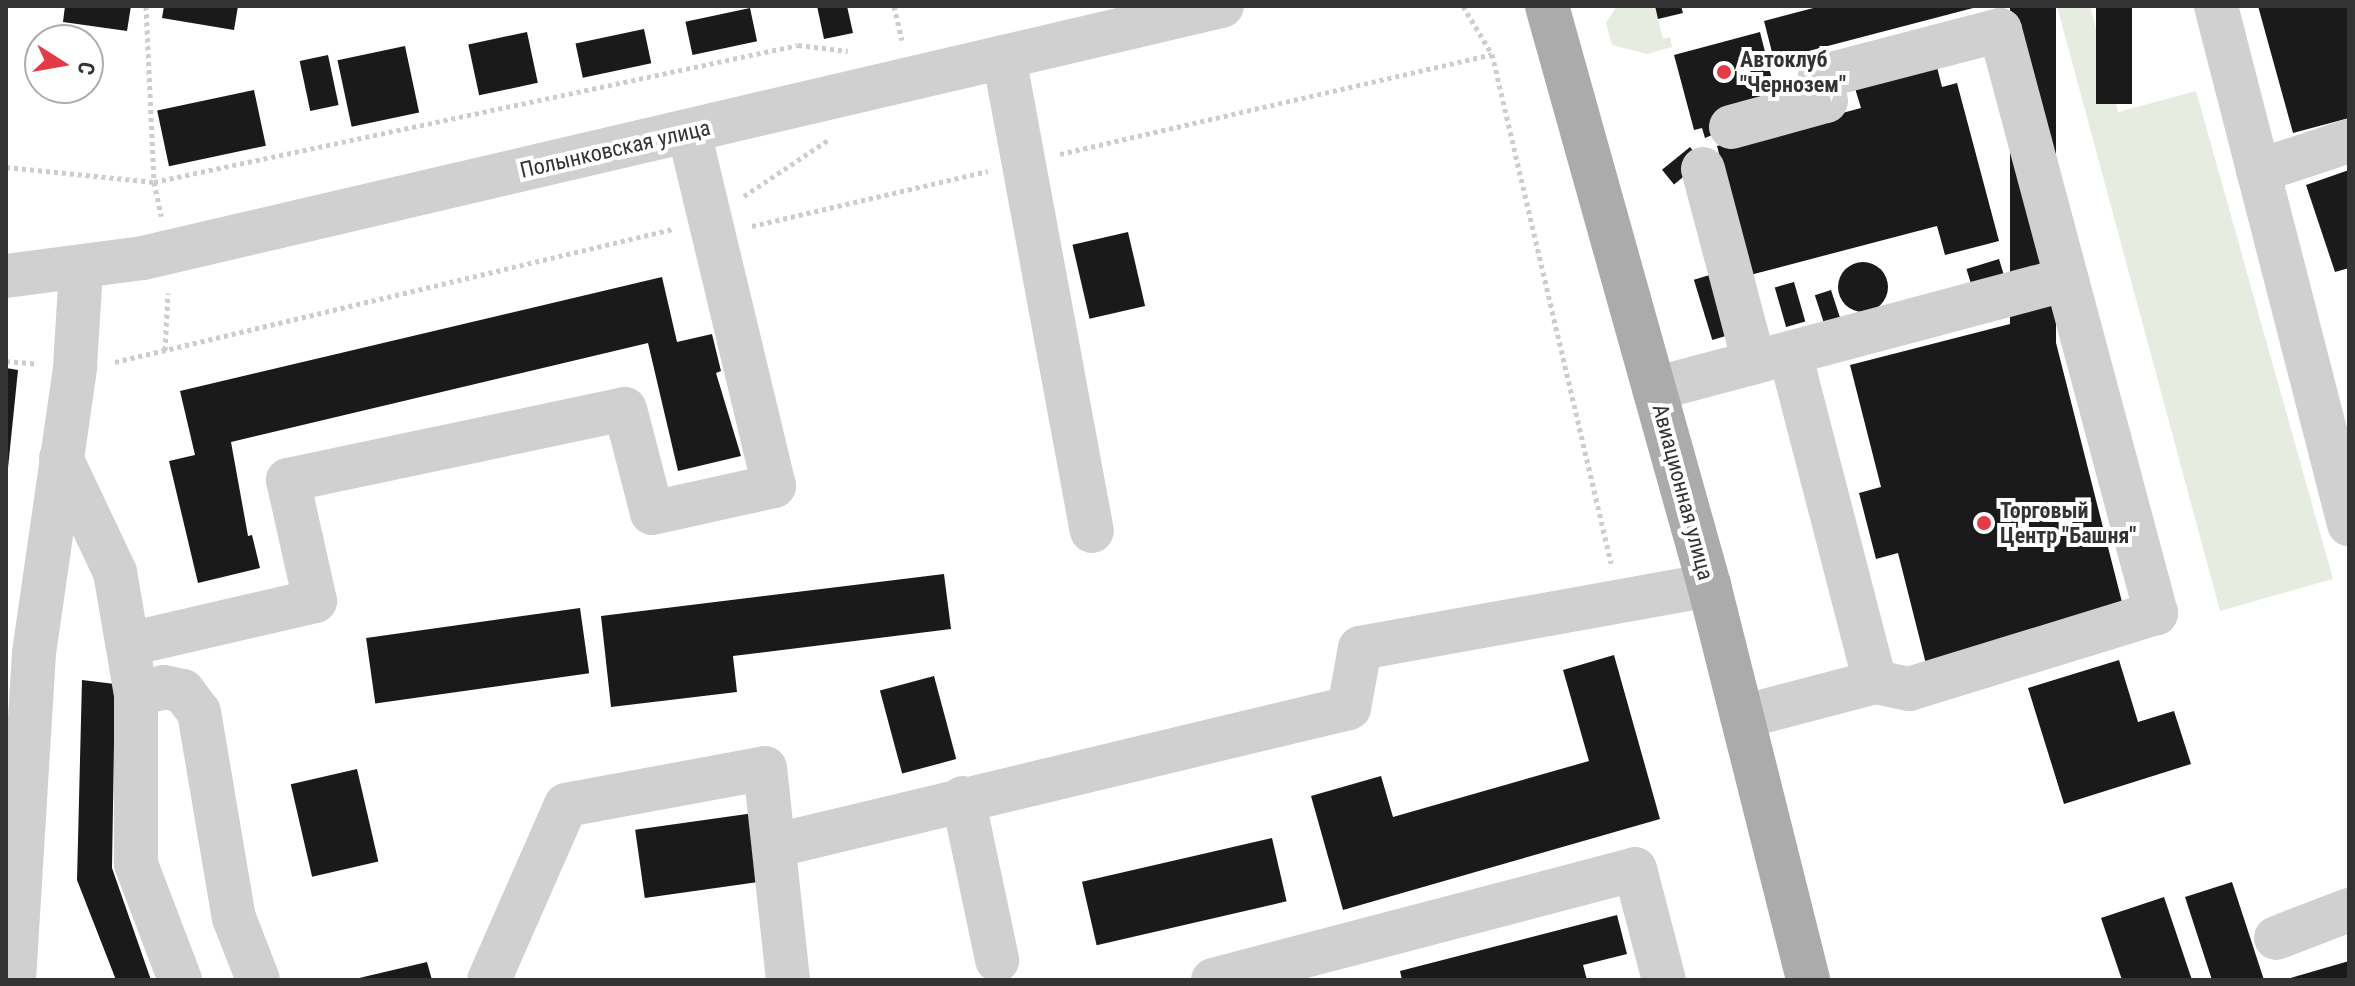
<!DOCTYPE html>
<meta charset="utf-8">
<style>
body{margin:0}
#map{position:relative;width:2355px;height:986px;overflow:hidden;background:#fff;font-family:"Roboto Condensed",sans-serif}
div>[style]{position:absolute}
.green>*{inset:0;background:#e6ecdf}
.building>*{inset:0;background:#1a1a1a;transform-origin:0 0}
.round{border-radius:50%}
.path>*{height:5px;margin-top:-2.5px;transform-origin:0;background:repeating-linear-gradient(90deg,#cdcdcd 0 4px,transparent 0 8px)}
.minor>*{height:44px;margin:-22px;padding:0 22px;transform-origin:22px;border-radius:22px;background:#d0d0d0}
.major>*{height:44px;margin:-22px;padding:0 22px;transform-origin:22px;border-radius:22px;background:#ababab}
.dots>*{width:22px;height:22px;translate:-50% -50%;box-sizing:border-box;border:4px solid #fff;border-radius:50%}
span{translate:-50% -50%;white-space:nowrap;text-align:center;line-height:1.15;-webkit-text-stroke:8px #fff;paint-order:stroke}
.poi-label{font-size:22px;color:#333;font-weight:700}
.left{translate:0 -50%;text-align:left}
.street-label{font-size:22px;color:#333}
.frame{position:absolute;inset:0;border:8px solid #333;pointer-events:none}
.north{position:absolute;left:24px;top:24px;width:80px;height:80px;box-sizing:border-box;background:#fff;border:2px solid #adadad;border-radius:50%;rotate:101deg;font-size:22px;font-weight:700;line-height:32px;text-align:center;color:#333}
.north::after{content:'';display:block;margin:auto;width:28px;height:36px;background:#e63946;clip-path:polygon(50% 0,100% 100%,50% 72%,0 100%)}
</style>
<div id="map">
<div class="green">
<div style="clip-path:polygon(1617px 6px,1655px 6px,1663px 39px,1670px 37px,1672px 47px,1647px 54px,1612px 45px,1606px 23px)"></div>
<div style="clip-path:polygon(2057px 6px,2090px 6px,2118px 112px,2196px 91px,2333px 579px,2220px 611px)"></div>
</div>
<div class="building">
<div style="clip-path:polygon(65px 6px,131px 6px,127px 31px,63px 22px)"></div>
<div style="clip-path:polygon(164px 6px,238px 6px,234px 30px,162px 18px)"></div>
<div style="clip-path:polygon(817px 6px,847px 6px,853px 33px,824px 39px)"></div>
<div style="clip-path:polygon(1655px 6px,1681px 6px,1683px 13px,1658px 19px)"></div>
<div style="clip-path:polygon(1821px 6px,1977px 6px,1977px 7px,1774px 60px,1764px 21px)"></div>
<div style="left:2010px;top:6px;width:46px;height:611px"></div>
<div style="left:2096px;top:6px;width:36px;height:98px"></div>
<div style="clip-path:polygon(2258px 6px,2349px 6px,2349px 118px,2293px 133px)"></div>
<div style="left:750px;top:8px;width:34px;height:66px;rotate:78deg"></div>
<div style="left:644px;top:29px;width:35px;height:70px;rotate:78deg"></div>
<div style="left:527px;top:32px;width:52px;height:60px;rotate:78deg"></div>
<div style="clip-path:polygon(1760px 32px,1779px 107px,1705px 138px,1702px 128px,1694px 130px,1674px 55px)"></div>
<div style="left:405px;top:46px;width:68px;height:69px;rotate:78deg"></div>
<div style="left:328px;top:55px;width:51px;height:29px;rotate:78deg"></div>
<div style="clip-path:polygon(1936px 63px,1942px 87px,1957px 83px,1999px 241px,1945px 255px,1937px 226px,1750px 275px,1717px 146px,1861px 108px,1854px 85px)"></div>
<div style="left:254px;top:90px;width:57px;height:99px;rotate:78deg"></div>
<div style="left:1690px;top:147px;width:19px;height:36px;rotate:51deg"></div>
<div style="clip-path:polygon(2349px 170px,2349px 268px,2335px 272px,2306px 185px)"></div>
<div style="left:1128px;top:232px;width:76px;height:57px;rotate:77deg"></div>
<div style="left:1999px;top:259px;width:21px;height:34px;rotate:73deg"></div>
<div class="round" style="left:1838px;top:262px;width:50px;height:50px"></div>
<div style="left:1713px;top:274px;width:63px;height:20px;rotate:73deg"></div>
<div style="clip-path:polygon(662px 277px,677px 342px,712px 334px,721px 371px,716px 373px,741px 456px,678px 471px,648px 343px,231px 442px,248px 536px,252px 535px,260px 568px,198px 583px,169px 461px,195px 455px,180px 391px)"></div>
<div style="left:1794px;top:282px;width:41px;height:20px;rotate:74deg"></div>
<div style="left:1831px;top:290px;width:29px;height:17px;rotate:72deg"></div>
<div style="clip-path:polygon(2010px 324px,2015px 345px,2054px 335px,2123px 606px,1928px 672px,1898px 553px,1876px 559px,1859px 493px,1881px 487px,1850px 365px)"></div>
<div style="clip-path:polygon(6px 368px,18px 370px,8px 468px,6px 467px)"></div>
<div style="clip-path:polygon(944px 574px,951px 629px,733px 656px,737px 692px,611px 707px,601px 616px)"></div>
<div style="left:580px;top:608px;width:66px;height:216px;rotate:82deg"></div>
<div style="clip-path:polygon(1614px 655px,1660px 819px,1343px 910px,1311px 796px,1381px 776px,1393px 817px,1589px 761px,1563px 670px)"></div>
<div style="clip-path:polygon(2119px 660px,2138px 722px,2174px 711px,2191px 764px,2064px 804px,2028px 688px)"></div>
<div style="left:934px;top:676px;width:86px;height:56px;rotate:75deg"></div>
<div style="clip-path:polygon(82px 680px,115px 684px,112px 868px,151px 980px,116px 980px,77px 880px)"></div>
<div style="left:357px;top:769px;width:95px;height:68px;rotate:77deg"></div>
<div style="left:754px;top:813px;width:69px;height:120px;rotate:82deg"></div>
<div style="left:1272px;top:838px;width:65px;height:195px;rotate:77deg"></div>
<div style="clip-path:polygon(2232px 882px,2264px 980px,2212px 980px,2185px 897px)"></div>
<div style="clip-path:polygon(2164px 897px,2192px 980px,2122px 980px,2101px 918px)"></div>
<div style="clip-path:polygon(1617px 915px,1627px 954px,1583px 965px,1587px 980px,1402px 980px,1400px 971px)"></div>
<div style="clip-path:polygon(2349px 961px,2349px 980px,2287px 980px,2287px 979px)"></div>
<div style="clip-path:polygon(427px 962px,432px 980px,355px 980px,355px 979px)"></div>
</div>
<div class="path">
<div style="left:146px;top:6px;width:176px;rotate:87.4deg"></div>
<div style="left:154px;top:182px;width:35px;rotate:78deg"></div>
<div style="left:894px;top:6px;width:35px;rotate:77deg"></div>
<div style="left:1463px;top:6px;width:56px;rotate:58.9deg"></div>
<div style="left:1492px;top:54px;width:523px;rotate:76.84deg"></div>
<div style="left:1060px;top:154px;width:443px;rotate:-13deg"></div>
<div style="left:6px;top:167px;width:149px;rotate:5.8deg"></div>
<div style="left:154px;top:182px;width:658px;rotate:-12.01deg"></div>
<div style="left:798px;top:45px;width:50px;rotate:6.8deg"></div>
<div style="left:744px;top:196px;width:101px;rotate:-33.7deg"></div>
<div style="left:752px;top:226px;width:242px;rotate:-13.1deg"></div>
<div style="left:165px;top:350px;width:57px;rotate:-87deg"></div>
<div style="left:6px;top:361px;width:32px;rotate:5deg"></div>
<div style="left:115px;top:362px;width:574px;rotate:-13.41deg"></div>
</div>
<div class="minor">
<div style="left:2216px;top:6px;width:535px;rotate:75.6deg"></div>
<div style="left:1004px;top:57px;width:482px;rotate:79.5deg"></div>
<div style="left:1731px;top:127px;width:98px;rotate:-15.3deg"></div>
<div style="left:1826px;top:101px;width:25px;rotate:-104deg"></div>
<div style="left:1820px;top:77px;width:186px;rotate:-14.6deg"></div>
<div style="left:2000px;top:30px;width:604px;rotate:75.02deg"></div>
<div style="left:2156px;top:613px;width:258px;rotate:162.9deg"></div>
<div style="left:1909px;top:689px;width:35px;rotate:-168deg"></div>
<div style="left:1703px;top:169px;width:200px;rotate:75.2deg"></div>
<div style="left:2258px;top:171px;width:96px;rotate:-18.2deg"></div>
<div style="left:6px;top:276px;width:138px;rotate:-7.5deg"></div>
<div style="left:143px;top:258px;width:1108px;rotate:-13.15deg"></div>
<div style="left:1654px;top:389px;width:425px;rotate:-14.9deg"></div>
<div style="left:61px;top:458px;width:126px;rotate:64.7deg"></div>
<div style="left:115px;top:572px;width:125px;rotate:80.3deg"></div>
<div style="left:136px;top:695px;width:169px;rotate:90deg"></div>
<div style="left:136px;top:864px;width:124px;rotate:69.2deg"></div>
<div style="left:129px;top:644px;width:191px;rotate:-13deg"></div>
<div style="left:315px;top:601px;width:124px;rotate:-102.6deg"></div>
<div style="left:288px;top:480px;width:344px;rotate:-11.9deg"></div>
<div style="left:625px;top:409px;width:107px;rotate:75.4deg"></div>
<div style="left:652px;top:513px;width:125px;rotate:-12.5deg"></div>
<div style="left:774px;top:486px;width:364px;rotate:-103.5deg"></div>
<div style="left:136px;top:695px;width:29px;rotate:-16deg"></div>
<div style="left:164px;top:687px;width:19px;rotate:12deg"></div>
<div style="left:183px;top:691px;width:26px;rotate:53deg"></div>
<div style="left:199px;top:712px;width:209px;rotate:80.4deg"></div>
<div style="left:234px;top:918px;width:66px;rotate:68.8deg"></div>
<div style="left:1742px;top:717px;width:138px;rotate:-14.7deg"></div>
<div style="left:1875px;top:682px;width:340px;rotate:-104.5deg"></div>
<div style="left:963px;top:798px;width:166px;rotate:78.1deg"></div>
<div style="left:777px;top:845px;width:588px;rotate:-13.47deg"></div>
<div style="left:1349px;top:708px;width:61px;rotate:-79.6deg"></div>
<div style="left:1360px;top:648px;width:355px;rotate:-10.2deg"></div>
<div style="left:2276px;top:938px;width:78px;rotate:-21deg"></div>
<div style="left:14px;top:980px;width:328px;rotate:-86.5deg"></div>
<div style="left:34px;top:653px;width:289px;rotate:-81.8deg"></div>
<div style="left:75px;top:367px;width:98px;rotate:-86.5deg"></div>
<div style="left:489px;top:980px;width:191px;rotate:-66.3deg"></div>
<div style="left:566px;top:805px;width:202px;rotate:-10.5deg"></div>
<div style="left:765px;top:768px;width:213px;rotate:83.8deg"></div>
<div style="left:1213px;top:980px;width:436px;rotate:-14.7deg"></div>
<div style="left:1635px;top:869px;width:115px;rotate:75.4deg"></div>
</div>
<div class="major">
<div style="left:1547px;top:6px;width:601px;rotate:74.37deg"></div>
<div style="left:1709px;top:585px;width:407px;rotate:75.9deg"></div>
</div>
<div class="dots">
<div style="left:1724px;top:72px;background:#e63946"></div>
<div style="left:1984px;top:523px;background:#e63946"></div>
</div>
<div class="poi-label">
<span class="left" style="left:1740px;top:72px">Автоклуб<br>"Чернозем"</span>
<span class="left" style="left:2000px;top:523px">Торговый<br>Центр "Башня"</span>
</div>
<div class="street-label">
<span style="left:615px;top:149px;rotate:-13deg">Полынковская улица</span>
<span style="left:1683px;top:492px;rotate:75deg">Авиационная улица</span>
</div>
<div class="frame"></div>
<div class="north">С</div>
</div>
